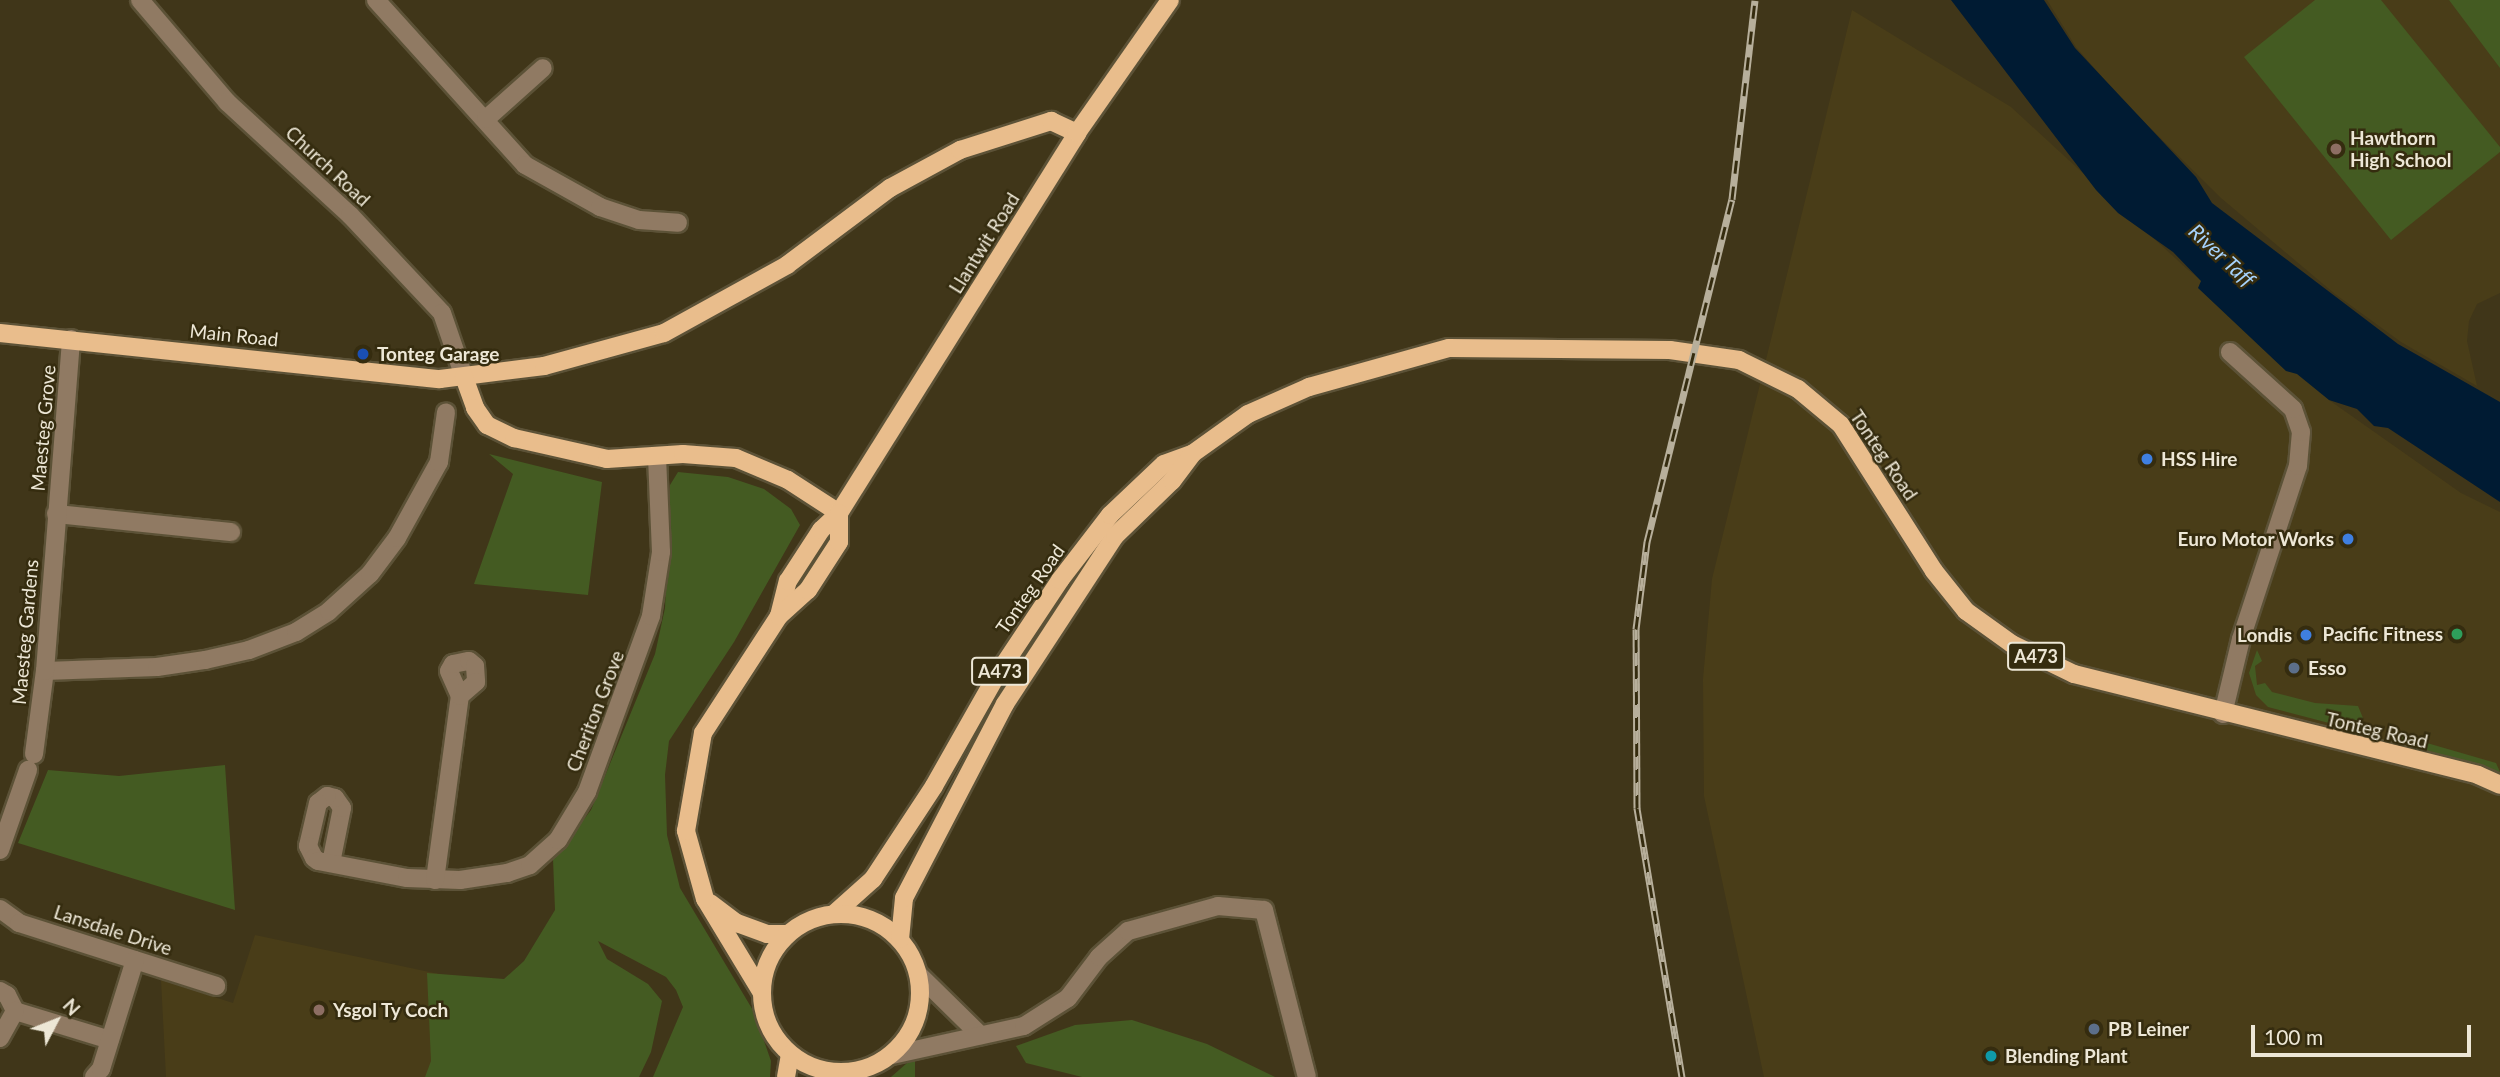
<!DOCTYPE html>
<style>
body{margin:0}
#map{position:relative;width:2500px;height:1077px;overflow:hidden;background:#403619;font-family:Lato,sans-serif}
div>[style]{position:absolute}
.built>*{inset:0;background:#493d18}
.green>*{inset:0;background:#445b22}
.water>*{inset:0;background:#001b33}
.roads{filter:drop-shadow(2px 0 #5c5237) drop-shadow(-2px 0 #5c5237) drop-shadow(0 2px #5c5237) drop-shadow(0 -2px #5c5237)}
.minor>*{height:18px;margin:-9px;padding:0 9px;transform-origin:9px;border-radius:9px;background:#907a63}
.major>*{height:18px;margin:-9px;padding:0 9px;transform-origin:9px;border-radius:9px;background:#e9bd8c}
.major>.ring{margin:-9px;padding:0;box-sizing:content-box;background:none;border:18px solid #e9bd8c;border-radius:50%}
.rail>*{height:7px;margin-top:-3.5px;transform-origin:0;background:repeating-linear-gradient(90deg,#352c0f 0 13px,#b7af9b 0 26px);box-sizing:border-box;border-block:2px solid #b7af9b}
.dots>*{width:19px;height:19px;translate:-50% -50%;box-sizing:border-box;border:4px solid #352c0f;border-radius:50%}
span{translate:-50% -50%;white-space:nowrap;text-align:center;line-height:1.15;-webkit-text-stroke:5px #352c0f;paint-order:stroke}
.shield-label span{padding:2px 5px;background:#352c0f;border:2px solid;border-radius:5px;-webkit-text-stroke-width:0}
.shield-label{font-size:18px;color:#ede7d6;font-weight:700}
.poi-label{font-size:19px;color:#ede7d6;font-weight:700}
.left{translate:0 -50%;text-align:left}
.right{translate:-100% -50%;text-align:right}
.street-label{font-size:19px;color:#ede7d6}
.water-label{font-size:21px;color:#a6d3fd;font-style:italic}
.north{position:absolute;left:21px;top:986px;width:70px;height:70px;-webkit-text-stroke:5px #352c0f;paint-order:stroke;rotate:48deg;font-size:19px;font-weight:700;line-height:28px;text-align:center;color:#ede7d6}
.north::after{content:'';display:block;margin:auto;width:24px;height:32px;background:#ede7d6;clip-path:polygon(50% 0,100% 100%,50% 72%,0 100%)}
.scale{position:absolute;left:2251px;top:1025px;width:220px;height:32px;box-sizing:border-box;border:4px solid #ede7d6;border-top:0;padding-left:9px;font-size:21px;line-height:24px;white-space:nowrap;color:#ede7d6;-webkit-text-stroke:5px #352c0f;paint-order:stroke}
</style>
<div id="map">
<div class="built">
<div style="clip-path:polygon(2047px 0,2500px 0,2500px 293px,2477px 304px,2469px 321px,2467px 341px,2477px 386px,2401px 342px,2335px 294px,2221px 198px,2121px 99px,2076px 47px)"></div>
<div style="clip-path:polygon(1852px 10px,2011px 107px,2187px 269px,2256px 325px,2329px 400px,2461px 493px,2500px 512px,2500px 1077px,1764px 1077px,1704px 796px,1703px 679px,1712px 579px)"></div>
<div style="clip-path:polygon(255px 935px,486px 984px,426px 1077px,166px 1077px,161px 980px,233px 1003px)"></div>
</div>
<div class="green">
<div style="clip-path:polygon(2315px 0,2381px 0,2500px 147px,2500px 152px,2391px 240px,2244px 57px)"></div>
<div style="clip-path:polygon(2449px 0,2500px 0,2500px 68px)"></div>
<div style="clip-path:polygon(489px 454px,602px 482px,588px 595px,474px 584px,513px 474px)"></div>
<div style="clip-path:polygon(678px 472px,728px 477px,764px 489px,791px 509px,800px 525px,734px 642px,669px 741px,665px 775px,667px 835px,680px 888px,754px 1012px,771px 1061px,770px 1077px,653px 1077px,683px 1007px,676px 990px,666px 977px,598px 941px,607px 959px,648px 984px,662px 1001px,651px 1052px,639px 1077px,425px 1077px,431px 1061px,427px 973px,504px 979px,524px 961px,555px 910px,553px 859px,591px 810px,655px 654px,665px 608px,670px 485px)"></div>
<div style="clip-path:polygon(2257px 650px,2262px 661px,2255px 666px,2257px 685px,2265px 683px,2272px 692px,2315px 703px,2358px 706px,2363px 718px,2348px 728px,2268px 707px,2256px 695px,2249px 673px)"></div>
<div style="clip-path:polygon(2389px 732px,2496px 763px,2500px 772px,2399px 742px)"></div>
<div style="clip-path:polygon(225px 765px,235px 910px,18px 843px,48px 770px,119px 776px)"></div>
<div style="clip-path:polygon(1132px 1020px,1207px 1044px,1275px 1077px,1082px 1077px,1026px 1063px,1016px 1046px,1075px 1025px)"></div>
<div style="clip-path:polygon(915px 1056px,915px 1077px,891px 1077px)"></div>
</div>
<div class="water">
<div style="clip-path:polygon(1951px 0,2044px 0,2075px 48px,2196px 177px,2212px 203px,2398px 344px,2500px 402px,2500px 502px,2388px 428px,2374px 426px,2357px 409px,2329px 400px,2297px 374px,2286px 371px,2198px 288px,2201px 281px,2173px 252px,2118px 213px,2096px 190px)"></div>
</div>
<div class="roads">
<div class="minor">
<div style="left:140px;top:0;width:134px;rotate:49.5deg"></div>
<div style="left:227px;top:102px;width:167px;rotate:42.6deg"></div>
<div style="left:350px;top:215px;width:134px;rotate:46.8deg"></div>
<div style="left:442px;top:313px;width:68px;rotate:71deg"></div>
<div style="left:376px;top:0;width:222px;rotate:47.9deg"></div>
<div style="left:525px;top:165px;width:86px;rotate:29.2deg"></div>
<div style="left:600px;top:207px;width:41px;rotate:18.4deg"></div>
<div style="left:639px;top:220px;width:39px;rotate:4deg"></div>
<div style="left:486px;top:119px;width:76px;rotate:-41.8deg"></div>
<div style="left:56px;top:514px;width:176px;rotate:5.9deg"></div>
<div style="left:45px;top:671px;width:112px;rotate:-2deg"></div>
<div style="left:157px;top:667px;width:49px;rotate:-8.3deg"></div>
<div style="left:205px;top:660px;width:45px;rotate:-12.8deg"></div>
<div style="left:249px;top:650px;width:50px;rotate:-21deg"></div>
<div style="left:296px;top:632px;width:39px;rotate:-32deg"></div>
<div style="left:329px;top:611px;width:55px;rotate:-42.1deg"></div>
<div style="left:370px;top:574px;width:45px;rotate:-53.1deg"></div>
<div style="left:397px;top:538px;width:87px;rotate:-61.1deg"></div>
<div style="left:439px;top:462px;width:50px;rotate:-82deg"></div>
<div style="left:2223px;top:714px;width:77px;rotate:-76.5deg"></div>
<div style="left:2241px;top:639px;width:182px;rotate:-71.8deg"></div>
<div style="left:2298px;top:466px;width:34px;rotate:-85deg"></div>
<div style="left:2301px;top:432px;width:24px;rotate:-109deg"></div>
<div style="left:2293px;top:409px;width:85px;rotate:-137.9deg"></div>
<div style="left:34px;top:754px;width:84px;rotate:-82.5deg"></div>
<div style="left:45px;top:671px;width:333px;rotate:-85.5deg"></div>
<div style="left:0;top:850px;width:85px;rotate:-70.7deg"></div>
<div style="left:331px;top:863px;width:56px;rotate:-78.7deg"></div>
<div style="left:342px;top:808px;width:12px;rotate:-125deg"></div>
<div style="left:335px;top:798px;width:8px;rotate:-166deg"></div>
<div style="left:327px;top:796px;width:11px;rotate:142deg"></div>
<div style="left:318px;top:803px;width:44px;rotate:103.1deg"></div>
<div style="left:308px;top:846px;width:13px;rotate:63deg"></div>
<div style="left:314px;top:858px;width:5px;rotate:37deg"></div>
<div style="left:318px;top:861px;width:91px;rotate:10.8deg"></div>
<div style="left:407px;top:878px;width:53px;rotate:2.2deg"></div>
<div style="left:460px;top:880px;width:48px;rotate:-8.5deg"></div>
<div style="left:507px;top:873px;width:24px;rotate:-19deg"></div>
<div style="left:530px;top:865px;width:38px;rotate:-42deg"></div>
<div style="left:558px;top:840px;width:56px;rotate:-58.9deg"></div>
<div style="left:587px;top:792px;width:187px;rotate:-70deg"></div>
<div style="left:651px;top:616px;width:65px;rotate:-81.1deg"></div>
<div style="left:661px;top:552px;width:96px;rotate:-92.4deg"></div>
<div style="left:435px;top:880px;width:186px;rotate:-82.3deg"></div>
<div style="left:460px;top:696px;width:27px;rotate:-114deg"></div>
<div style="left:449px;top:671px;width:8px;rotate:-60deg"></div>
<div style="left:453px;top:664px;width:16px;rotate:-11deg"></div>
<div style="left:469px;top:661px;width:8px;rotate:40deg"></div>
<div style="left:475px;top:666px;width:16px;rotate:86deg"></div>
<div style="left:476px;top:682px;width:21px;rotate:139deg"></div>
<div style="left:0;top:909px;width:24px;rotate:36deg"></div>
<div style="left:19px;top:923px;width:207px;rotate:17.7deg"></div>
<div style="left:919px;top:975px;width:86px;rotate:44.5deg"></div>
<div style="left:0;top:991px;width:8px;rotate:30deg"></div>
<div style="left:7px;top:995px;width:18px;rotate:63deg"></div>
<div style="left:15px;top:1011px;width:99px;rotate:17deg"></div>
<div style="left:0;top:1038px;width:31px;rotate:-61deg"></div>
<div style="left:892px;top:1055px;width:135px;rotate:-12.4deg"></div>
<div style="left:1024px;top:1026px;width:52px;rotate:-32.5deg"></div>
<div style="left:1068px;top:998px;width:51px;rotate:-52.9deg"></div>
<div style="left:1099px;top:957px;width:39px;rotate:-42deg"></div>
<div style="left:1128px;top:931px;width:93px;rotate:-15.5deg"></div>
<div style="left:1218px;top:906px;width:46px;rotate:5deg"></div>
<div style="left:1264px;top:910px;width:172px;rotate:75.6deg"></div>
<div style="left:94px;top:1077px;width:11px;rotate:-49deg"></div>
<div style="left:101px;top:1069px;width:114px;rotate:-72.7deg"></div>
</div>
<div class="major">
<div style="left:0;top:333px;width:442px;rotate:6deg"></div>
<div style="left:440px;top:379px;width:105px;rotate:-7.1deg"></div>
<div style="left:544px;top:366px;width:124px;rotate:-15.4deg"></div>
<div style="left:664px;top:333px;width:141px;rotate:-28.9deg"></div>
<div style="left:787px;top:265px;width:129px;rotate:-36.8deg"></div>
<div style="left:890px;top:188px;width:80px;rotate:-28.5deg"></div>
<div style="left:960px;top:150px;width:96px;rotate:-17.7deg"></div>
<div style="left:1051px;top:121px;width:29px;rotate:25deg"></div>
<div style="left:464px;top:377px;width:33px;rotate:70deg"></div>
<div style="left:475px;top:408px;width:21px;rotate:55deg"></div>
<div style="left:487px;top:425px;width:30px;rotate:26deg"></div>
<div style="left:514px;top:438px;width:95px;rotate:12.7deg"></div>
<div style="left:607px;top:459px;width:76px;rotate:-3.8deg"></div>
<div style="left:683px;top:454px;width:53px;rotate:4.3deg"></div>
<div style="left:736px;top:458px;width:56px;rotate:22.9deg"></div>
<div style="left:788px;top:480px;width:61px;rotate:32.9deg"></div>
<div style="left:779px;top:616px;width:36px;rotate:-76deg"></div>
<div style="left:788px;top:581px;width:61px;rotate:-57.1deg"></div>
<div style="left:821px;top:530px;width:25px;rotate:-43deg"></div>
<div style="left:839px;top:513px;width:448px;rotate:-57.9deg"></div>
<div style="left:1077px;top:133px;width:162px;rotate:-55deg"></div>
<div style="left:710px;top:903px;width:34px;rotate:37deg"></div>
<div style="left:737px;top:923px;width:32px;rotate:20deg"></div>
<div style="left:767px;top:934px;width:20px"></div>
<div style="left:835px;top:913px;width:51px;rotate:-41.8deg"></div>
<div style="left:873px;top:879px;width:111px;rotate:-56.7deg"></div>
<div style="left:934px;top:786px;width:124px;rotate:-60.5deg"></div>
<div style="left:995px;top:678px;width:118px;rotate:-56.4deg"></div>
<div style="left:1060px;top:580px;width:82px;rotate:-52.4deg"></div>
<div style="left:1110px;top:515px;width:74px;rotate:-43.4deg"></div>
<div style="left:1164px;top:464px;width:30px;rotate:-20deg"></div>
<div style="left:1192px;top:454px;width:69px;rotate:-35.5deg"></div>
<div style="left:1248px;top:414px;width:67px;rotate:-23.9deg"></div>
<div style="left:1309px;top:387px;width:145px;rotate:-15.6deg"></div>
<div style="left:1449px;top:348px;width:221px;rotate:0.5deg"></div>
<div style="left:1670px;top:350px;width:70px;rotate:8.2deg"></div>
<div style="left:1739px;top:360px;width:66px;rotate:26.2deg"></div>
<div style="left:1798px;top:389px;width:56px;rotate:39.9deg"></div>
<div style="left:1841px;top:425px;width:173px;rotate:57.5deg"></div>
<div style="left:1934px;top:571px;width:51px;rotate:51.3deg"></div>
<div style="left:1966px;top:611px;width:57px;rotate:35.7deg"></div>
<div style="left:2012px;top:644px;width:69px;rotate:25.8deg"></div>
<div style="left:2074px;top:674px;width:416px;rotate:14deg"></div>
<div style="left:2478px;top:775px;width:24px;rotate:24deg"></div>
<div class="ring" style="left:762px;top:914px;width:140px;height:140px"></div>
<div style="left:900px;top:939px;width:41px;rotate:-84.4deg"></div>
<div style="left:904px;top:898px;width:219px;rotate:-62.5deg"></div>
<div style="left:1005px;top:704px;width:201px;rotate:-56.8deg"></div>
<div style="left:1115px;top:536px;width:79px;rotate:-44deg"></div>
<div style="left:1172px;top:481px;width:34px;rotate:-53deg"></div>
<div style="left:762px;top:993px;width:110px;rotate:-121.2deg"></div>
<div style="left:705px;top:899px;width:71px;rotate:-105.6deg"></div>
<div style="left:686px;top:831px;width:99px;rotate:-80.2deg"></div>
<div style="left:703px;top:733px;width:140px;rotate:-57deg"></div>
<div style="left:779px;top:616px;width:39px;rotate:-42deg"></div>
<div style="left:808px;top:590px;width:57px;rotate:-57.1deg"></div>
<div style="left:839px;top:542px;width:29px;rotate:-90deg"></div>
<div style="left:786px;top:1077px;width:23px;rotate:-80deg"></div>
</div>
</div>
<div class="rail">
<div style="left:1682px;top:1077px;width:273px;rotate:-99.5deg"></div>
<div style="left:1637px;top:808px;width:179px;rotate:-90.3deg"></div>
<div style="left:1636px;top:629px;width:88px;rotate:-82.8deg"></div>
<div style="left:1647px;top:542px;width:353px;rotate:-76.1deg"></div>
<div style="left:1732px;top:199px;width:200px;rotate:-83.4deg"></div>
</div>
<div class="dots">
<div style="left:2336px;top:149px;background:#8d6e63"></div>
<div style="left:363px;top:354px;background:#1a4fb4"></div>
<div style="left:2147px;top:459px;background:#3f7fe0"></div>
<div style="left:2348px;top:539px;background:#3f7fe0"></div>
<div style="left:2457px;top:634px;background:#2e9e5b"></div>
<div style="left:2306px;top:635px;background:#3f7fe0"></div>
<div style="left:2294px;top:668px;background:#5c6f8a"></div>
<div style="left:319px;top:1010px;background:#8d6e63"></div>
<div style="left:2094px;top:1029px;background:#5c6f8a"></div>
<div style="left:1991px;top:1056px;background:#0f9aa8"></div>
</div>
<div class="shield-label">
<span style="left:2036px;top:656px">A473</span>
<span style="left:1000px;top:671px">A473</span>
</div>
<div class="poi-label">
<span class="left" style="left:2350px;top:149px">Hawthorn<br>High School</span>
<span class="left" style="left:377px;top:354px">Tonteg Garage</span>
<span class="left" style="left:2161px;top:459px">HSS Hire</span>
<span class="right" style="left:2334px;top:539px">Euro Motor Works</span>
<span class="right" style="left:2443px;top:634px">Pacific Fitness</span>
<span class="right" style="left:2292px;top:635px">Londis</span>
<span class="left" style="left:2308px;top:668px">Esso</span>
<span class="left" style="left:333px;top:1010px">Ysgol Ty Coch</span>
<span class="left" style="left:2108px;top:1029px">PB Leiner</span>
<span class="left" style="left:2005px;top:1056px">Blending Plant</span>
</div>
<div class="street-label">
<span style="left:328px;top:166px;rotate:43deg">Church Road</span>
<span style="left:984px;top:243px;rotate:-58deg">Llantwit Road</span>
<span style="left:234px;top:335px;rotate:6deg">Main Road</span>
<span style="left:43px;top:428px;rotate:-85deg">Maesteg Grove</span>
<span style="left:1884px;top:455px;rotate:56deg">Tonteg Road</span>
<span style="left:1030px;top:589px;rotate:-55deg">Tonteg Road</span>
<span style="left:25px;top:632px;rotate:-85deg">Maesteg Gardens</span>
<span style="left:595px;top:711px;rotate:-69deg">Cheriton Grove</span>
<span style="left:2377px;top:730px;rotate:13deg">Tonteg Road</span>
<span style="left:113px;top:930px;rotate:18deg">Lansdale Drive</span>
</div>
<div class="water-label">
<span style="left:2222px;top:255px;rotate:43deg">River Taff</span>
</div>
<div class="north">N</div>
<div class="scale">100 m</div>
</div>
